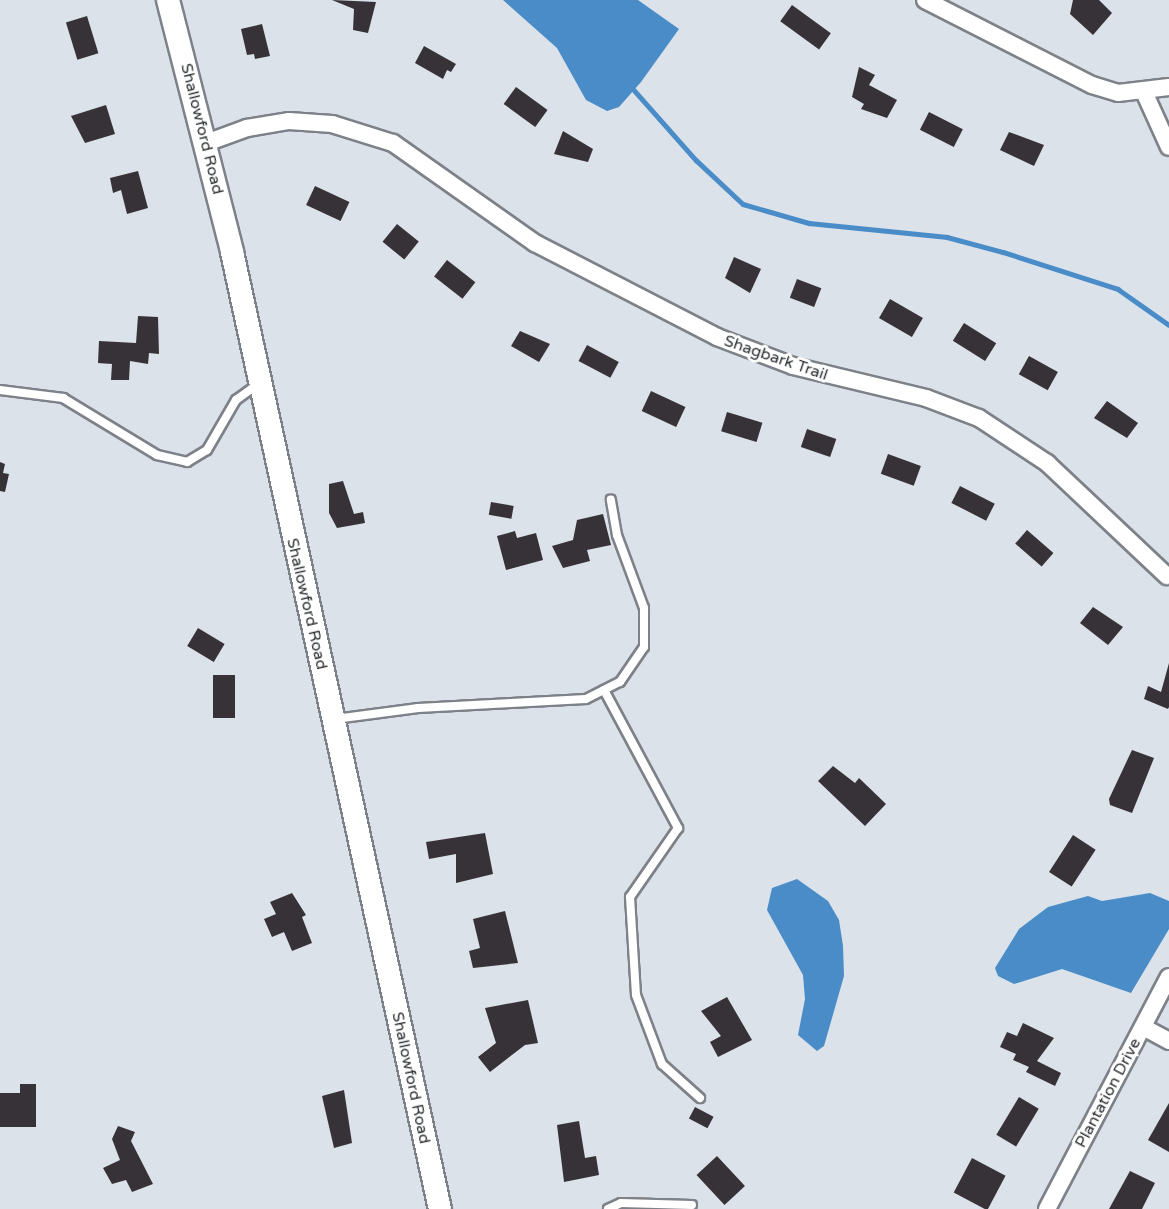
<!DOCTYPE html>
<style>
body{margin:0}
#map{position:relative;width:1169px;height:1209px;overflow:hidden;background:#dce2e9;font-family:"Varela Round",sans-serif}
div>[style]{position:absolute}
.water>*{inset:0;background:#498cc8}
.stream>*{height:4.5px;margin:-2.25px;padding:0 2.25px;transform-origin:2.25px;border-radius:2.25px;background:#498cc8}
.building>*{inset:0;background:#373237;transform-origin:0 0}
.roads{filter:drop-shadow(2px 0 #7d8188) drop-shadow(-2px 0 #7d8188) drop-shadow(0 2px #7d8188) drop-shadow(0 -2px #7d8188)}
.lane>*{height:8px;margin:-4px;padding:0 4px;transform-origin:4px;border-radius:4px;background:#fff}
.street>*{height:16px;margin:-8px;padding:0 8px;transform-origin:8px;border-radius:8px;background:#fff}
.secondary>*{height:22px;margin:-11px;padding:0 11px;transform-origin:11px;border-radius:11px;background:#fff}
span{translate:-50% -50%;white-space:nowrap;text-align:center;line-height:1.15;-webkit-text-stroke:6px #fff;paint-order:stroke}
.street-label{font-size:16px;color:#2d2f32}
</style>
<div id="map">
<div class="water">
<div style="clip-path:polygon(503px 0,638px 0,679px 29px,641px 82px,619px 107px,607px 111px,586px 100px,557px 48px)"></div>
<div style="clip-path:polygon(797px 879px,828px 901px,839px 920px,843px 946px,844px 976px,824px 1046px,817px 1051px,798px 1035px,805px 999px,803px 975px,767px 910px,772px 888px)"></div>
<div style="clip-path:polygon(1150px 893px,1169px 901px,1169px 929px,1131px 993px,1062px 969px,1014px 984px,998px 976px,995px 968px,1019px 929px,1048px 907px,1088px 896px,1102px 901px)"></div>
</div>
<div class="stream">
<div style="left:634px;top:90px;width:94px;rotate:48.5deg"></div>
<div style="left:696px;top:160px;width:64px;rotate:43.1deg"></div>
<div style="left:743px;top:204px;width:69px;rotate:16.1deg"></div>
<div style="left:809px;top:223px;width:139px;rotate:5.8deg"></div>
<div style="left:947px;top:237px;width:58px;rotate:15deg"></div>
<div style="left:1003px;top:252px;width:121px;rotate:17.8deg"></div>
<div style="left:1118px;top:289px;width:62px;rotate:35.2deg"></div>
</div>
<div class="building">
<div style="clip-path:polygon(332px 0,376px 2px,368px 33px,353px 30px,354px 9px)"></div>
<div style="clip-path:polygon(1073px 0,1099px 0,1112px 13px,1093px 35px,1070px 14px)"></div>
<div style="left:792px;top:5px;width:48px;height:20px;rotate:36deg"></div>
<div style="left:87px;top:16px;width:39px;height:22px;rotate:73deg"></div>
<div style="clip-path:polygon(262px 24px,270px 56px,255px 59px,254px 54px,247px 55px,241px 29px)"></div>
<div style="clip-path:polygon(424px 46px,456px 64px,451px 72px,447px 70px,443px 79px,415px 63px)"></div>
<div style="clip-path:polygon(859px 67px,875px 75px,869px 85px,897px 100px,887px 118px,861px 109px,864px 104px,852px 97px)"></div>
<div style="left:516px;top:87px;width:39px;height:21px;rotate:36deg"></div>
<div style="clip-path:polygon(106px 105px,115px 134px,85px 143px,71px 116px)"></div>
<div style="left:929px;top:112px;width:38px;height:20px;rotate:27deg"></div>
<div style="clip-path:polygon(563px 131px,593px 149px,588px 162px,554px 154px)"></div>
<div style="clip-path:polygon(1009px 132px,1044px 145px,1034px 166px,1000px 150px)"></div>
<div style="clip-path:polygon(138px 171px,148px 208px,127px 214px,121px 190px,113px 193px,110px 178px)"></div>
<div style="left:315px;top:186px;width:38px;height:21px;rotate:25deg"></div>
<div style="left:397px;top:224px;width:28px;height:23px;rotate:39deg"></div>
<div style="clip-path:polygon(734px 257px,761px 269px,750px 293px,725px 278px)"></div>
<div style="left:447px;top:260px;width:36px;height:21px;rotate:38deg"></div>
<div style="left:797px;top:279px;width:26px;height:20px;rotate:21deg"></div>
<div style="left:890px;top:299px;width:38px;height:22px;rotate:30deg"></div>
<div style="clip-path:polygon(138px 316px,158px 317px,159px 354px,149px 353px,148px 364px,130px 361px,129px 380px,111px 380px,112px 364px,98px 363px,99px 341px,136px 343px)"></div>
<div style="left:964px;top:323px;width:38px;height:21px;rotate:32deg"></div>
<div style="clip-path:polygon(520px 331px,550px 344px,539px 362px,511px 346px)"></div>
<div style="left:587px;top:345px;width:36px;height:18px;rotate:28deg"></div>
<div style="left:1029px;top:356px;width:33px;height:21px;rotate:29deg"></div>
<div style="left:651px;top:391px;width:38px;height:22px;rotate:25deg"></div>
<div style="clip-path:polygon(1107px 401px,1138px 423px,1127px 438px,1094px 418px)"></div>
<div style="left:727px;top:412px;width:37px;height:20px;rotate:17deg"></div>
<div style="left:807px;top:429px;width:31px;height:19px;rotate:19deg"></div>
<div style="left:888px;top:454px;width:35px;height:21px;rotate:20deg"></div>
<div style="clip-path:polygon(0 462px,5px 464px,3px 473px,9px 474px,5px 492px,0 491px)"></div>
<div style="clip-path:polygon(343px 481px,354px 514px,363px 512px,365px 523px,337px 528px,329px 513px,329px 484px)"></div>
<div style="left:960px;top:486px;width:39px;height:19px;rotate:27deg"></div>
<div style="left:491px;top:502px;width:23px;height:13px;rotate:10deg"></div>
<div style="clip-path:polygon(603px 514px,611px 545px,587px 550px,590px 561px,563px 568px,552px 546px,573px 540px,577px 520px)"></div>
<div style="left:1027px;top:530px;width:35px;height:18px;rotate:41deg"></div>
<div style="clip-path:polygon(515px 531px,517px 538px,536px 533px,543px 560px,506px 570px,497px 536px)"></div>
<div style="clip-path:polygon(1093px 607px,1123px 627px,1108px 645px,1080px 623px)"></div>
<div style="left:198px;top:628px;width:31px;height:21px;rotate:31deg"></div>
<div style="clip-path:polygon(1169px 663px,1169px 707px,1168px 709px,1144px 699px,1148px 686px,1161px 692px)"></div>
<div style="left:213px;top:675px;width:22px;height:43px"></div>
<div style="clip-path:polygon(1132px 750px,1154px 758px,1132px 813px,1110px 805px,1109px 799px)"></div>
<div style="clip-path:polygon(833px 766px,855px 783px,859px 778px,886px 804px,865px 826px,818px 781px)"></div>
<div style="clip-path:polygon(485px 833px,493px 874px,456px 883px,456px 854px,429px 859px,426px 842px)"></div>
<div style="left:1073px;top:835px;width:27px;height:44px;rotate:33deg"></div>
<div style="clip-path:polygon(292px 893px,306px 915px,302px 917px,312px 943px,292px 951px,284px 932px,272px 937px,264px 919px,276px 914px,270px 902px)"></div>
<div style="clip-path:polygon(505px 911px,518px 963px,473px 968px,469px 951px,480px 948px,473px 919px)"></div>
<div style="clip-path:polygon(727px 997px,752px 1040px,718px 1057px,710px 1042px,721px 1036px,701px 1011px)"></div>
<div style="clip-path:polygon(528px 1000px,538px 1043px,525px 1045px,490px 1072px,478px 1057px,496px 1043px,485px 1008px)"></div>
<div style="clip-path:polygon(1023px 1023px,1054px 1038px,1037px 1061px,1061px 1073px,1055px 1086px,1026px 1072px,1029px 1067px,1013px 1060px,1016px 1054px,1000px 1047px,1007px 1032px,1017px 1036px)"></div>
<div style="clip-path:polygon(20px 1084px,36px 1084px,36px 1127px,0 1127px,0 1093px,20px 1093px)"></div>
<div style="clip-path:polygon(344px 1090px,352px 1143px,334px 1148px,322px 1096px)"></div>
<div style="left:1019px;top:1097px;width:23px;height:44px;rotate:31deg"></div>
<div style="clip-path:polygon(1169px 1103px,1169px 1152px,1148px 1140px)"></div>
<div style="left:695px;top:1107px;width:21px;height:13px;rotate:28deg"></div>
<div style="clip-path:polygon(579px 1121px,585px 1158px,596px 1156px,599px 1175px,564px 1182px,557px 1125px)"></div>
<div style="clip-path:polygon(118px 1126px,135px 1132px,131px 1141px,153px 1184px,132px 1192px,126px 1180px,112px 1184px,103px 1168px,120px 1160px,112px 1139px)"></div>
<div style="left:717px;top:1156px;width:41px;height:28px;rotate:47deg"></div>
<div style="left:972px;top:1158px;width:38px;height:39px;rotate:28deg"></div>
<div style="clip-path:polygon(1130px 1171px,1155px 1183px,1142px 1209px,1109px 1209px)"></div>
</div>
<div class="roads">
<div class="lane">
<div style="left:0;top:390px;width:64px;rotate:7.2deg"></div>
<div style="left:63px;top:398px;width:110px;rotate:31.2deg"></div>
<div style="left:157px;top:455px;width:31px;rotate:13deg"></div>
<div style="left:187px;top:462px;width:23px;rotate:-31deg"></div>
<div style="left:207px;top:450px;width:58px;rotate:-59.9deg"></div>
<div style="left:236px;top:400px;width:26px;rotate:-36deg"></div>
<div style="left:604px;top:690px;width:157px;rotate:61.8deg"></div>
<div style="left:678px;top:828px;width:84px;rotate:124.8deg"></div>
<div style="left:630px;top:897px;width:98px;rotate:86.5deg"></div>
<div style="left:636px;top:995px;width:74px;rotate:69.4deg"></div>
<div style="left:662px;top:1064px;width:51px;rotate:41.8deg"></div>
<div style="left:335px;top:719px;width:84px;rotate:-7.5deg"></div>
<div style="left:418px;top:708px;width:168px;rotate:-3.1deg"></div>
<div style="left:586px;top:699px;width:38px;rotate:-27deg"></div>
<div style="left:620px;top:682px;width:42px;rotate:-55.6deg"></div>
<div style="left:644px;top:647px;width:39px;rotate:-90deg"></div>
<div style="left:644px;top:608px;width:78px;rotate:-110.3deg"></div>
<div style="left:617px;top:535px;width:36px;rotate:-100deg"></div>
<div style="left:608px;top:1209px;width:14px;rotate:-25deg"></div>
<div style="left:621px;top:1203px;width:71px;rotate:1.6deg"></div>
</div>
<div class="street">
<div style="left:925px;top:0;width:187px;rotate:27deg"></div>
<div style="left:1092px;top:85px;width:27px;rotate:17deg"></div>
<div style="left:1118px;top:93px;width:51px;rotate:-6.7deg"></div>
<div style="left:1145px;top:94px;width:58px;rotate:65.6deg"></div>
<div style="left:206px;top:143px;width:44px;rotate:-20.1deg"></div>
<div style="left:247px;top:128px;width:43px;rotate:-9.5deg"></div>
<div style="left:289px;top:121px;width:43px;rotate:4deg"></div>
<div style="left:332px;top:124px;width:64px;rotate:17.3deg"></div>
<div style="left:393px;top:143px;width:174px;rotate:35.2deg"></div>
<div style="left:535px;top:243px;width:205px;rotate:27.3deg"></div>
<div style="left:717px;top:337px;width:81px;rotate:20.9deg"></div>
<div style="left:793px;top:366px;width:137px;rotate:13.5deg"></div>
<div style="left:926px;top:398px;width:57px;rotate:20.7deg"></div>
<div style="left:979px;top:418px;width:82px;rotate:33.5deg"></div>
<div style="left:1047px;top:463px;width:165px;rotate:43.3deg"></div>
<div style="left:1143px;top:1027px;width:30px;rotate:28deg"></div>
<div style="left:1047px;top:1209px;width:262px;rotate:-62.3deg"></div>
</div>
<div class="secondary">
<div style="left:168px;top:0;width:260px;rotate:75.7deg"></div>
<div style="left:232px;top:252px;width:979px;rotate:77.74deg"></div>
</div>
</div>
<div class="street-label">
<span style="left:202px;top:129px;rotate:76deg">Shallowford Road</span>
<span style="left:776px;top:358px;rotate:19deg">Shagbark Trail</span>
<span style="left:307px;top:604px;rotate:77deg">Shallowford Road</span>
<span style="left:411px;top:1078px;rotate:78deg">Shallowford Road</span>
<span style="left:1108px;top:1093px;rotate:-62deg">Plantation Drive</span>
</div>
</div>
